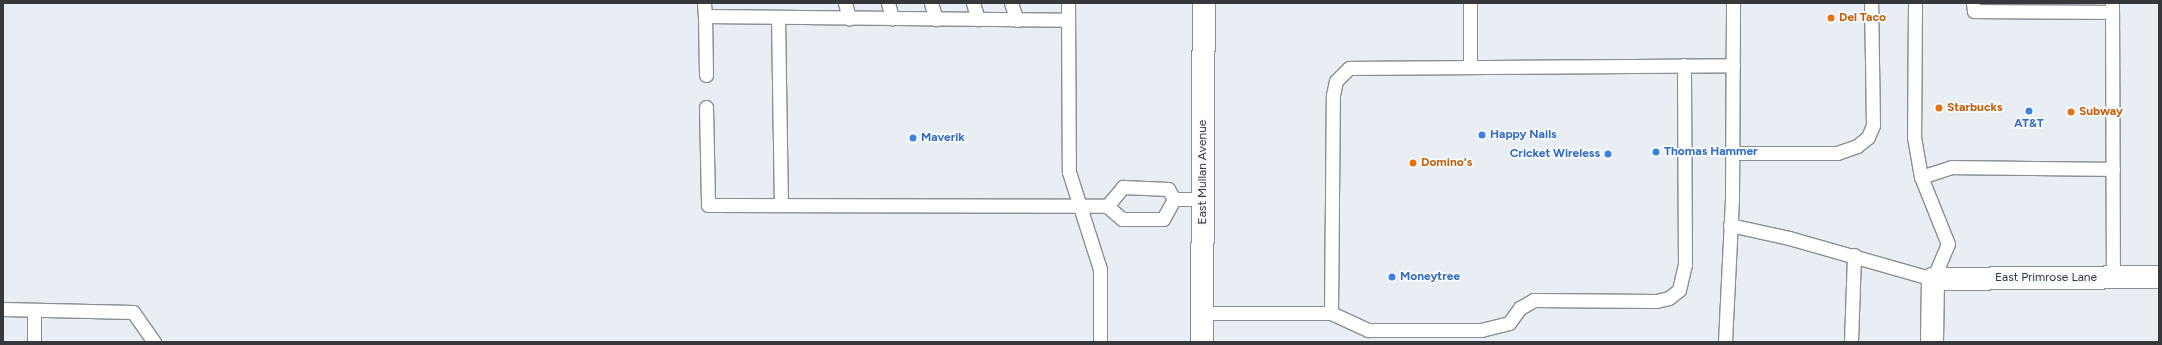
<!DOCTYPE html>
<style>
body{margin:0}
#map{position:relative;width:2162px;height:345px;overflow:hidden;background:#e8eef4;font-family:Figtree,sans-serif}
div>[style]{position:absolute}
.roads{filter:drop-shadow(1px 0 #898f94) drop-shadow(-1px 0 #898f94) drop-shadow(0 1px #898f94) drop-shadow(0 -1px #898f94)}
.service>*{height:13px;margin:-6.5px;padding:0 6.5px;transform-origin:6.5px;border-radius:6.5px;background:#fff}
.minor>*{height:22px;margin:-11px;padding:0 11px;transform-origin:11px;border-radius:11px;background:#fff}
.secondary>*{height:22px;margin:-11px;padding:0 11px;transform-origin:11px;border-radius:11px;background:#fff}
.dots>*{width:11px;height:11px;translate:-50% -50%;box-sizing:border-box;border:2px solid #f7fbff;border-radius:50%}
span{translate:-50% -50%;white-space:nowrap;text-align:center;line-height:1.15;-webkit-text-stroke:3.5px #f7fbff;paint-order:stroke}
.food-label{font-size:12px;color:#c56008;font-weight:700}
.left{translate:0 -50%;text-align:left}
.shop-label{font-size:12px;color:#366cbe;font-weight:700}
.right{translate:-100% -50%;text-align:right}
.street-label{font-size:12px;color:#36383b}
.frame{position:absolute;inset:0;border:4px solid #36383b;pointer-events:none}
</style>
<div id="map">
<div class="roads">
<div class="service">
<div style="left:704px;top:3px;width:13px;rotate:86deg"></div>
<div style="left:705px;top:16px;width:363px;rotate:0.6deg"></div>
<div style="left:845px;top:3px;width:16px;rotate:75deg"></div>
<div style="left:888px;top:3px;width:16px;rotate:75deg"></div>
<div style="left:931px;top:3px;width:17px;rotate:73deg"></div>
<div style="left:973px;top:3px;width:17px;rotate:73deg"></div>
<div style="left:1011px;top:3px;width:18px;rotate:71deg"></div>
<div style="left:1068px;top:3px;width:169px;rotate:89.7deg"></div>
<div style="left:1069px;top:172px;width:102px;rotate:72.3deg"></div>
<div style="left:1100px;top:269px;width:73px;rotate:90deg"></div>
<div style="left:1470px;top:3px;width:62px;rotate:90deg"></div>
<div style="left:1915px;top:3px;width:134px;rotate:90.4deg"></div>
<div style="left:1914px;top:137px;width:41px;rotate:80.1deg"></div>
<div style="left:1973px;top:3px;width:8px;rotate:83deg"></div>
<div style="left:1974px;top:11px;width:138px;rotate:0.4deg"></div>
<div style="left:2112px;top:3px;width:275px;rotate:89.8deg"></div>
<div style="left:705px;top:16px;width:59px;rotate:89deg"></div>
<div style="left:778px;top:17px;width:188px;rotate:89.1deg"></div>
<div style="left:706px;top:107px;width:98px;rotate:88.8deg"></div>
<div style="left:708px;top:205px;width:399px;rotate:0.1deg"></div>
<div style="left:1107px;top:206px;width:20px;rotate:41deg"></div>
<div style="left:1122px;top:219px;width:41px"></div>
<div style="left:1163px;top:219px;width:23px;rotate:-61deg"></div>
<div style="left:1732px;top:153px;width:105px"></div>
<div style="left:1837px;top:153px;width:21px;rotate:-19deg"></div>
<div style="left:1857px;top:146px;width:14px;rotate:-39deg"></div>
<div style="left:1868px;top:137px;width:13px;rotate:-67deg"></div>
<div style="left:1873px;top:125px;width:122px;rotate:-90.9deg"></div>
<div style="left:1174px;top:199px;width:29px"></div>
<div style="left:1107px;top:206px;width:25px;rotate:-50deg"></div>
<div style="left:1123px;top:187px;width:45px;rotate:2.5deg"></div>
<div style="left:1168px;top:189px;width:12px;rotate:59deg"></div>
<div style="left:1730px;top:225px;width:60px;rotate:12.4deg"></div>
<div style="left:1789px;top:238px;width:150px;rotate:15.9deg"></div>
<div style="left:1933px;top:279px;width:38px;rotate:-67deg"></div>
<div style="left:1948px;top:244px;width:72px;rotate:-111.9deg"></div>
<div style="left:1921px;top:177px;width:32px;rotate:-18deg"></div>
<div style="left:1951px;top:167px;width:162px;rotate:0.7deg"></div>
<div style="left:3px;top:309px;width:130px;rotate:1.3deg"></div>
<div style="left:133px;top:312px;width:37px;rotate:55deg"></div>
<div style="left:34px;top:310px;width:32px;rotate:90deg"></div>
<div style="left:1203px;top:313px;width:128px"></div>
<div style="left:1331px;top:313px;width:41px;rotate:24.7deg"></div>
<div style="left:1368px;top:330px;width:113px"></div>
<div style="left:1481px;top:330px;width:29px;rotate:-14deg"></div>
<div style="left:1509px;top:323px;width:19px;rotate:-54deg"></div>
<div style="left:1520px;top:308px;width:16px;rotate:-30deg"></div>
<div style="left:1534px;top:300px;width:122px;rotate:0.5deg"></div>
<div style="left:1656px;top:301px;width:13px;rotate:-13deg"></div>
<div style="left:1669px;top:298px;width:13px;rotate:-39deg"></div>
<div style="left:1679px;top:290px;width:26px;rotate:-77deg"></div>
<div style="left:1685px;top:265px;width:200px;rotate:-90.3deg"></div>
<div style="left:1331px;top:313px;width:218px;rotate:-89.5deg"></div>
<div style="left:1333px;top:95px;width:14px;rotate:-78deg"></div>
<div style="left:1336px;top:81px;width:18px;rotate:-45deg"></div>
<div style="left:1349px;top:68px;width:384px;rotate:-0.4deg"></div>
<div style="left:1725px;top:342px;width:142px;rotate:-87.2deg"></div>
<div style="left:1732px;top:200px;width:197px;rotate:-89.7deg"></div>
<div style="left:1851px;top:342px;width:87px;rotate:-88deg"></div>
</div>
<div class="minor">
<div style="left:1932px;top:342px;width:63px;rotate:-89.1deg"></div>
<div style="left:1933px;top:279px;width:226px;rotate:-0.5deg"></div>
</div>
<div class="secondary">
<div style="left:1202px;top:342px;width:339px;rotate:-89.7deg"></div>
</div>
</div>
<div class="dots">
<div style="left:1831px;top:18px;background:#e8710a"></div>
<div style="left:1939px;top:108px;background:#e8710a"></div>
<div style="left:2029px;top:111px;background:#3f7fe0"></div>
<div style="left:2071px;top:112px;background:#e8710a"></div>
<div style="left:1482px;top:135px;background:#3f7fe0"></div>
<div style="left:913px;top:138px;background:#3f7fe0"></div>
<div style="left:1656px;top:152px;background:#3f7fe0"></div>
<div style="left:1608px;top:154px;background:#3f7fe0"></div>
<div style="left:1413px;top:163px;background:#e8710a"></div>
<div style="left:1392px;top:277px;background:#3f7fe0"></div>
</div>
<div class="food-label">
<span class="left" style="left:1839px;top:18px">Del Taco</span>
<span class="left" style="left:1947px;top:108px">Starbucks</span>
<span class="left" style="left:2079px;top:112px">Subway</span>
<span class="left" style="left:1421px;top:163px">Domino's</span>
</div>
<div class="shop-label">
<span style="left:2029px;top:124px">AT&amp;T</span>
<span class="left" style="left:1490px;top:135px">Happy Nails</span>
<span class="left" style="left:921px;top:138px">Maverik</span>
<span class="left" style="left:1664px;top:152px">Thomas Hammer</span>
<span class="right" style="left:1600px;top:154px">Cricket Wireless</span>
<span class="left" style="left:1400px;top:277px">Moneytree</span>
</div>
<div class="street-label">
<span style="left:1203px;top:172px;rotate:-90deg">East Mullan Avenue</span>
<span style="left:2046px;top:278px">East Primrose Lane</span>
</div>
<div class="frame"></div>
</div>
